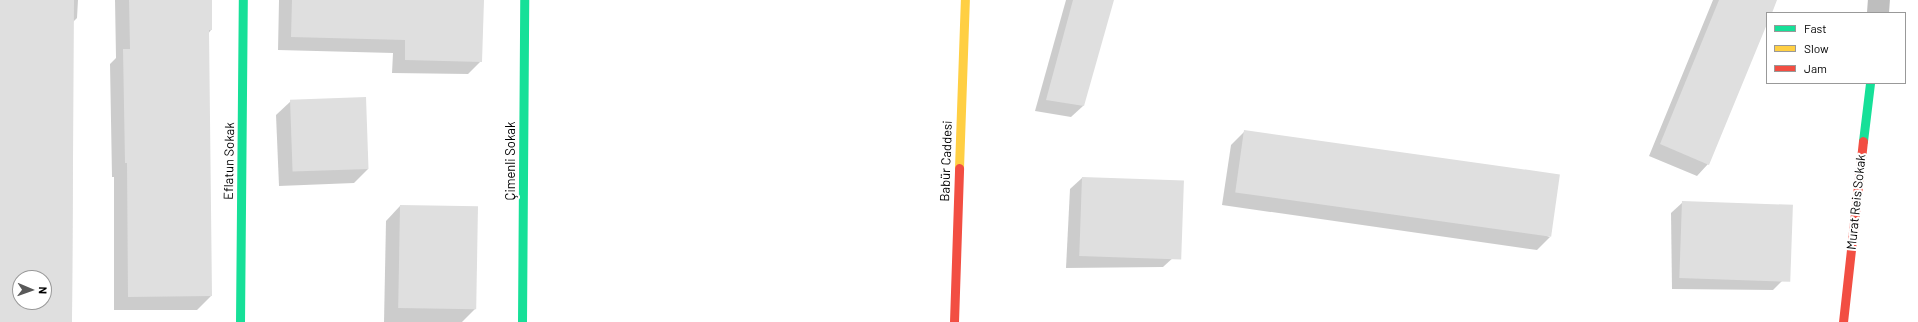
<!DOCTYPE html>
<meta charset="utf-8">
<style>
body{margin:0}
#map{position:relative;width:1918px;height:322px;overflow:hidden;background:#fff;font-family:Barlow,sans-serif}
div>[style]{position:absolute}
.shadow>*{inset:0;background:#0003}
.building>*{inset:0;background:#dfdfdf;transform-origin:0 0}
.street>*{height:22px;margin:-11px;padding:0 11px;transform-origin:11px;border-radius:11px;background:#bebebe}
.fast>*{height:9px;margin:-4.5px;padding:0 4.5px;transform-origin:4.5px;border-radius:4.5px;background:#16e098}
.slow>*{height:9px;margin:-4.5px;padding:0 4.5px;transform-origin:4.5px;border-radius:4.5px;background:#ffcf43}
.jam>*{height:9px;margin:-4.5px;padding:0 4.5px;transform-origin:4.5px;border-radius:4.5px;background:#f24e42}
span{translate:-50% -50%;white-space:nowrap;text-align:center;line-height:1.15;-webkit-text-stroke:4px #fff;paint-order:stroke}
.street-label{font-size:13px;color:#000}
.legend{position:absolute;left:1766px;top:12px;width:140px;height:72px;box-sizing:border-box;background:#fff;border:1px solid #999;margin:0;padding:5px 7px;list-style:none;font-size:12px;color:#000}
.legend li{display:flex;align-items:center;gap:8px;height:20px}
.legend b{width:20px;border:1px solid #999}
.north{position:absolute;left:12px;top:270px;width:40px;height:40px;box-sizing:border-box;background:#fff;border:1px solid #999;border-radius:50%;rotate:92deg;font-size:11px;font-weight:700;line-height:16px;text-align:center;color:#000}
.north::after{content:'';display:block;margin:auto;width:14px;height:18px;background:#595959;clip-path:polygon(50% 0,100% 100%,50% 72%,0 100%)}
</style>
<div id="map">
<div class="shadow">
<div style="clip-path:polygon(evenodd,0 0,78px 0,77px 18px,73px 22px,72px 322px,0 322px,0 0,20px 278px,44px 278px,44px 302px,20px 302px,20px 278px)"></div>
<div style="clip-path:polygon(115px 0,211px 0,211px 30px,208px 34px,211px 296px,197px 310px,114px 310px,114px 177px,112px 177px,110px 64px,116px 58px)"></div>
<div style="clip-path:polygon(279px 0,483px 0,481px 61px,468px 74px,392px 73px,393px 53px,278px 50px)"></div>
<div style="clip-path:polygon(1066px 0,1113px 0,1083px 106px,1071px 117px,1035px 111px)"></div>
<div style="clip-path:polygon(1713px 0,1776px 0,1770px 13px,1767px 13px,1767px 21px,1708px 164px,1697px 176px,1649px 156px)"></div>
<div style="clip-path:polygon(291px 101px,368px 169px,354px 183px,279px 186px,276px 115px)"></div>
<div style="clip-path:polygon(1245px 131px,1550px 237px,1537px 250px,1222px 205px,1231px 145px)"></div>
<div style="clip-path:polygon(1082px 178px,1175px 256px,1163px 267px,1066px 268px,1070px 189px)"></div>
<div style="clip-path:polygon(1683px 202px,1785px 278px,1773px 290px,1672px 289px,1671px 213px)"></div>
<div style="clip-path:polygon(400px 206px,477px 207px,475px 309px,462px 322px,384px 322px,386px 221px)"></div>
</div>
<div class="building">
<div style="clip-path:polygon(evenodd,0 0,74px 0,72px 322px,0 322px,0 0,20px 278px,44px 278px,44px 302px,20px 302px,20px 278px)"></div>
<div style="clip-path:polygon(129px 0,212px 0,212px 30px,209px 30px,212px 296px,128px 297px,127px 163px,125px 163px,123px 49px,130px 49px)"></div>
<div style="clip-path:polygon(292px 0,484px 0,482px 62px,405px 60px,405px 40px,291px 37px)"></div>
<div style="clip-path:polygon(1073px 0,1114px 0,1084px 106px,1046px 100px)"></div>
<div style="clip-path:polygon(1719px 0,1777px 0,1772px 13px,1767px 13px,1767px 24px,1709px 165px,1660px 144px)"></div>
<div style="left:366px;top:97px;width:72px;height:76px;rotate:88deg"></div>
<div style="left:1244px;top:130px;width:319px;height:63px;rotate:8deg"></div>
<div style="left:1082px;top:177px;width:102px;height:79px;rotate:2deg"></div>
<div style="left:1682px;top:201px;width:111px;height:77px;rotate:2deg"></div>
<div style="left:400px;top:205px;width:78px;height:103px;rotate:1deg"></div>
</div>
<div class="street">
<div style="left:1878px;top:13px;width:13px;rotate:-86deg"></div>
</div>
<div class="fast">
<div style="left:1863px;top:141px;width:58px;rotate:-83.1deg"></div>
<div style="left:240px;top:322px;width:322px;rotate:-89.5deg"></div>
<div style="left:522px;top:322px;width:322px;rotate:-89.6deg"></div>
</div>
<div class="slow">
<div style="left:959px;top:168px;width:168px;rotate:-88deg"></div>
</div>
<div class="jam">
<div style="left:954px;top:322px;width:154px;rotate:-88.1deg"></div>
<div style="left:1843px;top:322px;width:182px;rotate:-83.7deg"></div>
</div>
<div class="street-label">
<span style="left:229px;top:161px;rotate:-89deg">Eflatun Sokak</span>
<span style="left:510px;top:161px;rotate:-90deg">Çimenli Sokak</span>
<span style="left:946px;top:161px;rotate:-88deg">Babür Caddesi</span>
<span style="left:1856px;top:202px;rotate:-84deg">Murat Reis Sokak</span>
</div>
<ul class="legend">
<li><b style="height:5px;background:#16e098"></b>Fast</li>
<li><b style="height:5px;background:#ffcf43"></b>Slow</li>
<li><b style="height:5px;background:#f24e42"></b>Jam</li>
</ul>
<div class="north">N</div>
</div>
